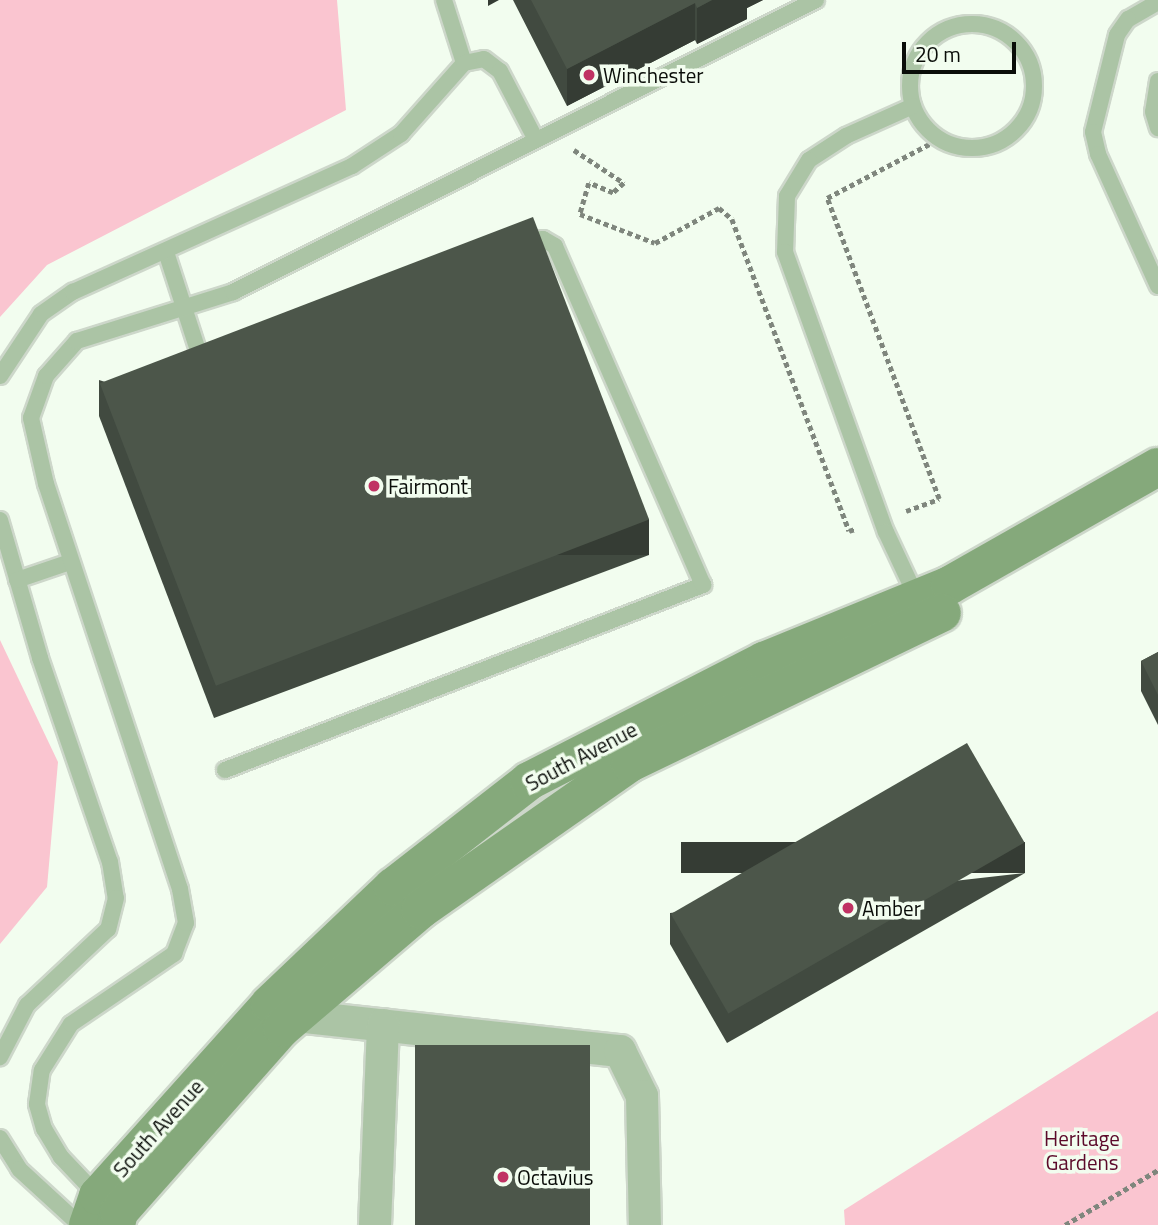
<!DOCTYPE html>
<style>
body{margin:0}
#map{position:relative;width:1158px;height:1225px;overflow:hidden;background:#f2fdef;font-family:"Titillium Web",sans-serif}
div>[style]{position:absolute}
.green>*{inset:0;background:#fac5d0}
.path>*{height:4.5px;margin-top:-2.25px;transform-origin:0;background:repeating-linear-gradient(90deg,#7f867d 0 5px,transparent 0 8.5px)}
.roads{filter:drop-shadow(2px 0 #cdd7ca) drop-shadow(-2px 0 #cdd7ca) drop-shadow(0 2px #cdd7ca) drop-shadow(0 -2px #cdd7ca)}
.lane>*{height:16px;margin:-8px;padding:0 8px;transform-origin:8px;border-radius:8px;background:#abc4a5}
.lane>.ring{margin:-8px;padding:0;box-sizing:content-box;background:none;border:16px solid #abc4a5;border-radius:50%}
.street>*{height:32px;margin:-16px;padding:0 16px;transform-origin:16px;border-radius:16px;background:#abc4a5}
.secondary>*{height:38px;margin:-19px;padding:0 19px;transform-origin:19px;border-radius:19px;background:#85a97b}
.wall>*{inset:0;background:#414a40}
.shaded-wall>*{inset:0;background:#353c34;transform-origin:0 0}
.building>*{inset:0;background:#4c564a;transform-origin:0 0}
.dots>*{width:19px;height:19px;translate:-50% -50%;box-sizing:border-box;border:4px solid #f2fdef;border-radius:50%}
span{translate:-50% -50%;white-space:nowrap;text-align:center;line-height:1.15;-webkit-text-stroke:7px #f2fdef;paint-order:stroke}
.poi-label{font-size:21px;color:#0a0d09}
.left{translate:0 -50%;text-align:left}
.street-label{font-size:21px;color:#0a0d09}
.park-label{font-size:21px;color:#5c0a2a}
.scale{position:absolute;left:902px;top:42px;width:114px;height:32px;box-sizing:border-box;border:4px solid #0a0d09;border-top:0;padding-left:9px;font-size:21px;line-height:24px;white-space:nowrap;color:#0a0d09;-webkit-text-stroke:5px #f2fdef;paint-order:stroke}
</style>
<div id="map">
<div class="green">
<div style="clip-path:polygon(0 0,337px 0,346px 110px,47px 265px,0 317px)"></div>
<div style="clip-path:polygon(0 640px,58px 762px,47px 887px,0 944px)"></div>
<div style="clip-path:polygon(1158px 1011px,1158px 1225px,845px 1225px,844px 1210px)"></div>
</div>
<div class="path">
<div style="left:574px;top:150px;width:60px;rotate:33.4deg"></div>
<div style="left:624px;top:183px;width:15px;rotate:138deg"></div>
<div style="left:613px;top:193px;width:26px;rotate:-157deg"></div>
<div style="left:589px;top:183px;width:32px;rotate:106deg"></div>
<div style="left:580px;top:214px;width:80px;rotate:21.1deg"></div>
<div style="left:655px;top:243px;width:73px;rotate:-28.7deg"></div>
<div style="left:719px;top:208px;width:17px;rotate:40deg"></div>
<div style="left:732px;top:219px;width:333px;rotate:69.4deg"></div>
<div style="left:849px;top:531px;width:6px;rotate:-18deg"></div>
<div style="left:906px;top:511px;width:35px;rotate:-20deg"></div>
<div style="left:939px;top:499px;width:321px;rotate:-110.4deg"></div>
<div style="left:827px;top:198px;width:127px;rotate:-27.8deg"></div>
<div style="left:1065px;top:1225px;width:108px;rotate:-30.6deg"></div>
</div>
<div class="roads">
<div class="lane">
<div style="left:444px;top:0;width:66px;rotate:72.4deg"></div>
<div style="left:1158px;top:2px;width:34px;rotate:150deg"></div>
<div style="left:1128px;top:19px;width:19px;rotate:125deg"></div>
<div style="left:1117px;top:35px;width:100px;rotate:103.9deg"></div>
<div style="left:1093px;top:132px;width:23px;rotate:77deg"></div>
<div style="left:1098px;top:154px;width:145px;rotate:65.6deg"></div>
<div class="ring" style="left:910px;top:24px;width:108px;height:108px"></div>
<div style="left:1158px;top:81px;width:31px;rotate:99deg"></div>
<div style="left:1153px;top:112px;width:17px;rotate:73deg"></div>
<div style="left:913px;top:106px;width:73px;rotate:155.9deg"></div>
<div style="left:846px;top:136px;width:44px;rotate:147deg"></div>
<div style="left:809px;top:160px;width:42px;rotate:121.4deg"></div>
<div style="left:787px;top:196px;width:56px;rotate:92deg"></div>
<div style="left:785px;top:252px;width:298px;rotate:70.2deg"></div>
<div style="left:886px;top:532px;width:73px;rotate:64.8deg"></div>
<div style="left:166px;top:252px;width:117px;rotate:72deg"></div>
<div style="left:0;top:376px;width:74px;rotate:-56.5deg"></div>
<div style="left:41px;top:314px;width:39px;rotate:-35deg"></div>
<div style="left:73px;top:292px;width:306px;rotate:-24.3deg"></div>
<div style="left:352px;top:166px;width:59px;rotate:-33.1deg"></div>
<div style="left:401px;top:134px;width:95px;rotate:-48.4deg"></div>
<div style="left:464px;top:63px;width:20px;rotate:-11deg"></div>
<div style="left:484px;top:59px;width:20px;rotate:37deg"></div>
<div style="left:500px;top:71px;width:76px;rotate:62.4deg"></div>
<div style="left:0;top:520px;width:144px;rotate:73.8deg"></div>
<div style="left:40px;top:658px;width:216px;rotate:71.1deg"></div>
<div style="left:110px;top:862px;width:36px;rotate:81deg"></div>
<div style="left:116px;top:898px;width:32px;rotate:104deg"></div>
<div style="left:108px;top:929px;width:111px;rotate:136.8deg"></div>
<div style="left:27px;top:1005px;width:59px;rotate:117.4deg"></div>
<div style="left:17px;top:580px;width:56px;rotate:-18.8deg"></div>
<div style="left:225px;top:770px;width:513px;rotate:-21.16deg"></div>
<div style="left:703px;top:585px;width:370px;rotate:-113.6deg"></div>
<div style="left:555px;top:246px;width:14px;rotate:-150deg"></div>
<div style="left:543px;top:239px;width:22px;rotate:172deg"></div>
<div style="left:0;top:1138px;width:36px;rotate:58deg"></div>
<div style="left:19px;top:1169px;width:83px;rotate:42.6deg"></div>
<div style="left:98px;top:1196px;width:54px;rotate:-133.5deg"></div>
<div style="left:61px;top:1157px;width:33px;rotate:-121deg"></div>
<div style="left:44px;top:1129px;width:26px;rotate:-106deg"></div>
<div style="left:37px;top:1104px;width:34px;rotate:-82deg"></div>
<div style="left:42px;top:1070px;width:54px;rotate:-57.8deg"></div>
<div style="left:71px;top:1024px;width:125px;rotate:-34.2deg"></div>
<div style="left:174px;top:954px;width:33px;rotate:-69deg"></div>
<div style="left:186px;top:923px;width:35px;rotate:-100deg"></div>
<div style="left:180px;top:889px;width:427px;rotate:-108.3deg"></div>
<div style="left:46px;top:484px;width:68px;rotate:-102.8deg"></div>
<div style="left:31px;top:418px;width:45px;rotate:-70.3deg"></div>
<div style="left:46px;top:376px;width:47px;rotate:-48.5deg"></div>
<div style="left:77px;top:341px;width:164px;rotate:-17.4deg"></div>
<div style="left:233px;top:292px;width:652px;rotate:-26.6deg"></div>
</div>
<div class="street">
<div style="left:296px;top:1016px;width:326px;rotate:6.2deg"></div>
<div style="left:620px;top:1051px;width:50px;rotate:63.9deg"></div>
<div style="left:642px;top:1096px;width:129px;rotate:88.7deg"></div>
<div style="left:375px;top:1225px;width:200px;rotate:-87.7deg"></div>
</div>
<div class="secondary">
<div style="left:88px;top:1225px;width:31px;rotate:-71deg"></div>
<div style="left:98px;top:1196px;width:258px;rotate:-48.1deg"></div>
<div style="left:270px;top:1004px;width:170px;rotate:-43.6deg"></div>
<div style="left:393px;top:887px;width:172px;rotate:-37.9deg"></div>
<div style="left:529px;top:781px;width:264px;rotate:-27.1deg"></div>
<div style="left:764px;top:661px;width:201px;rotate:-22.2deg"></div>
<div style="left:950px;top:585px;width:239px;rotate:-29.6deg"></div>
<div style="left:116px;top:1225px;width:13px;rotate:-77deg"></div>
<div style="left:119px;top:1212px;width:246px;rotate:-48.5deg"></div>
<div style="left:282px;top:1028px;width:182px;rotate:-40.5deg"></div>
<div style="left:420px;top:910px;width:256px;rotate:-35deg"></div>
<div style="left:630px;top:763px;width:346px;rotate:-25.7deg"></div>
</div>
</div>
<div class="wall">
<div style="clip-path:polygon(513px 0,763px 0,747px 8px,747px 19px,697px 44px,695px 40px,567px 106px)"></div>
<div style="clip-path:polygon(99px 380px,649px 555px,214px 718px,99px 416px)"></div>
<div style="clip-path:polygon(1158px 652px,1158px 725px,1141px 691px,1141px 661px)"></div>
<div style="clip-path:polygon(1025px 873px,727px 1043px,670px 944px,670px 913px)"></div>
</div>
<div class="shaded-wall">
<div style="clip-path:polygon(488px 0,499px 0,488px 6px)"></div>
<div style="clip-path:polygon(712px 0,763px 0,747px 8px,747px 19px,697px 44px,697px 8px)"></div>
<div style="clip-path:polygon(695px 3px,695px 40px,567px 106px,567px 69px)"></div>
<div style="left:649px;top:519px;width:36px;height:465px;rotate:90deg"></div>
<div style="left:1025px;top:842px;width:31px;height:344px;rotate:90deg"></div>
</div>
<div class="building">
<div style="clip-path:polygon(531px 0,712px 0,697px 8px,695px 3px,567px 69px)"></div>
<div style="left:533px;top:217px;width:324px;height:464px;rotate:69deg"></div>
<div style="clip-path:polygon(1158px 652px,1158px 695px,1141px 661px)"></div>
<div style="left:967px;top:743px;width:115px;height:342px;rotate:60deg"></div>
<div style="left:590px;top:1045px;width:180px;height:175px;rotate:90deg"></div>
</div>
<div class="dots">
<div style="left:589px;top:75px;background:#c03263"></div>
<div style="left:374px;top:486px;background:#c03263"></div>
<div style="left:848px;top:908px;background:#c03263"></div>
<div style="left:503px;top:1177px;background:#c03263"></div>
</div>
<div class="poi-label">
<span class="left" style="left:603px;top:75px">Winchester</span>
<span class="left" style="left:388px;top:486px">Fairmont</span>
<span class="left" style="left:862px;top:908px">Amber</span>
<span class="left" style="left:517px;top:1177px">Octavius</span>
</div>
<div class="street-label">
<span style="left:581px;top:756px;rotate:-28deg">South Avenue</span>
<span style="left:158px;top:1128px;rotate:-48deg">South Avenue</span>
</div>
<div class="park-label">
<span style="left:1082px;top:1150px">Heritage<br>Gardens</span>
</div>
<div class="scale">20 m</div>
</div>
